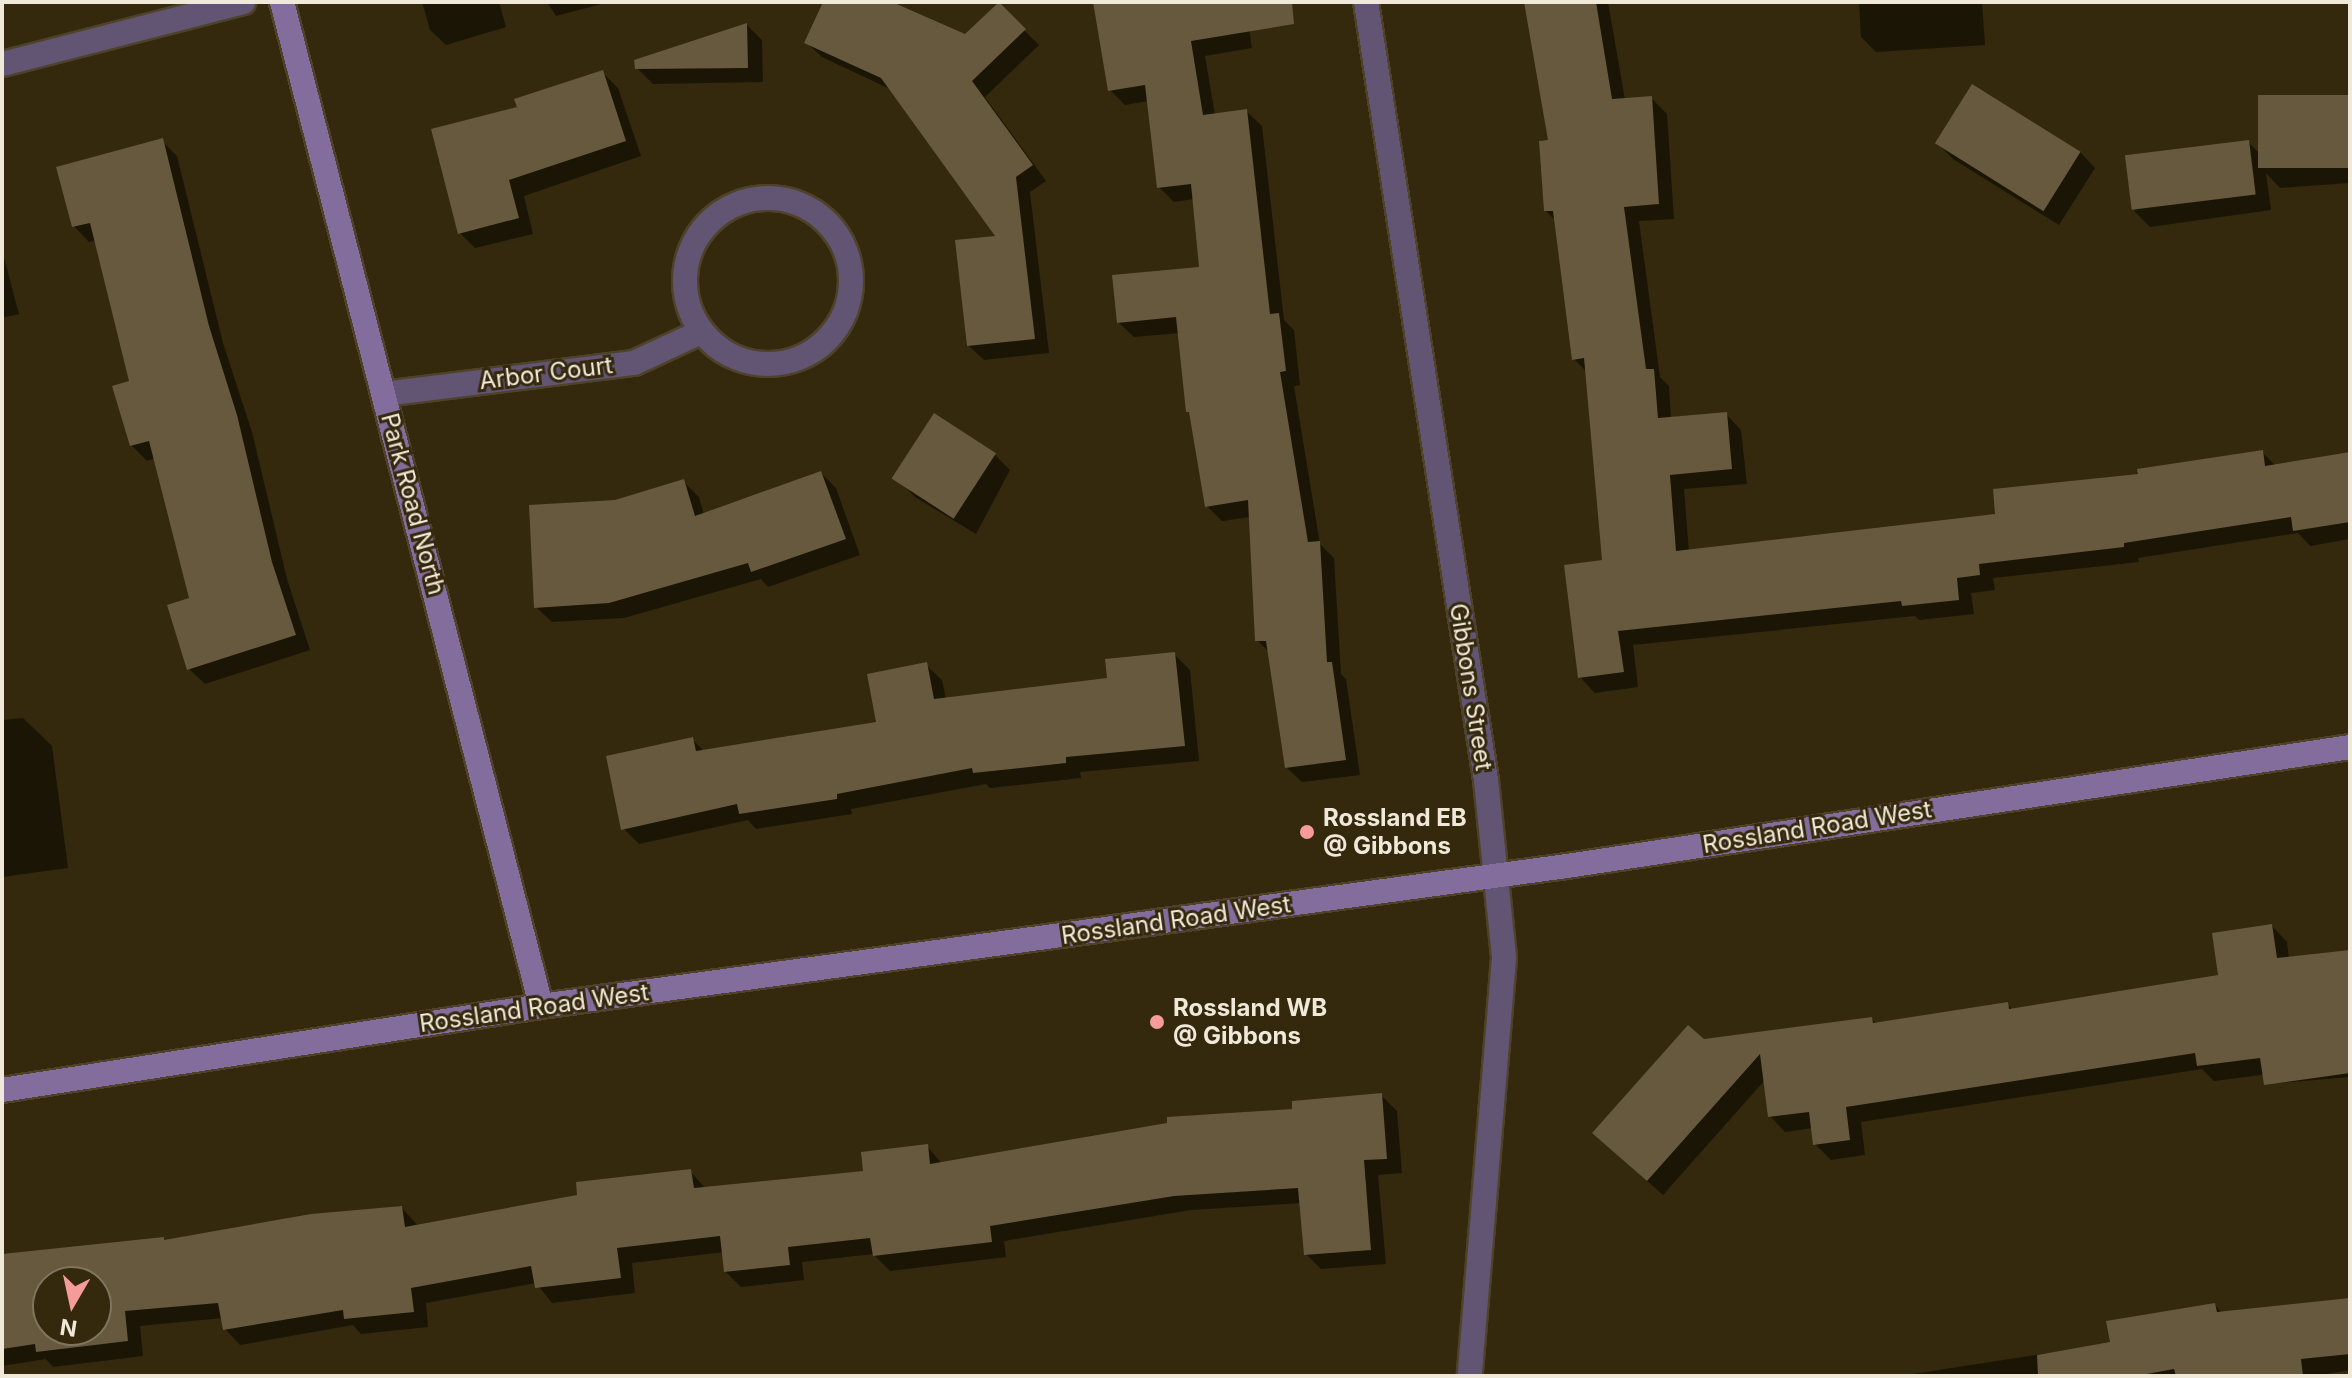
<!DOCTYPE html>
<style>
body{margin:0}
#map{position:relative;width:2352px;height:1378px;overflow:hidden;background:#34280d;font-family:Inter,sans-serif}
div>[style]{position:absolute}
.shadow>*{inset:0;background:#0007}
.building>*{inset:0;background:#66593d;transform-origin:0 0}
.roads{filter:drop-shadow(2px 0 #4e432a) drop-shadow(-2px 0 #4e432a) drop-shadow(0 2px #4e432a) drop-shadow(0 -2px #4e432a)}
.street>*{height:24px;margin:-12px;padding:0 12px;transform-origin:12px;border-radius:12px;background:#625574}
.street>.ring{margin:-12px;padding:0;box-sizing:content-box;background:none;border:24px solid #625574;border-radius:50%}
.secondary>*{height:24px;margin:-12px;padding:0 12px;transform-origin:12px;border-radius:12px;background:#826d9d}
.dots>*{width:22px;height:22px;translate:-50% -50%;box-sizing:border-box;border:4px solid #34280d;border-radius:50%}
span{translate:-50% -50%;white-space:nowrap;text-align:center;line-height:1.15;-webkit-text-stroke:6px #34280d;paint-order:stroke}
.street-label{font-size:24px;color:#f0e9d9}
.poi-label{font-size:24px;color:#f0e9d9;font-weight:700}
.left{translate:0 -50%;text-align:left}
.frame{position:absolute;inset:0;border:4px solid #f0e9d9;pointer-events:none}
.north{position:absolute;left:32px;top:1266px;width:80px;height:80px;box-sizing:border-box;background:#34280d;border:2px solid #7f755f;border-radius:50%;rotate:189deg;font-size:22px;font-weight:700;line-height:32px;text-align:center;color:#f0e9d9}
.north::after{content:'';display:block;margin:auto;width:28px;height:36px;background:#f59b9a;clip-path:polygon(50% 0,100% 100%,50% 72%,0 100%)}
</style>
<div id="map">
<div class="shadow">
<div style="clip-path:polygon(422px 2px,499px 2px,506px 27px,446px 45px,430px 30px)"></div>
<div style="clip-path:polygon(547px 2px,609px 2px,556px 16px)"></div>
<div style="clip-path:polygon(825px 2px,887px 2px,965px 37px,998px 4px,1039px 45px,985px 97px,1046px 181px,1030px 192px,1049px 353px,984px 360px,969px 346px,999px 237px,892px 90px,822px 57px,807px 43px)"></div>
<div style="clip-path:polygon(1095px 2px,1245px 2px,1252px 48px,1205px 56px,1215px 115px,1246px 111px,1262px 126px,1284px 320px,1294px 330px,1300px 385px,1294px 386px,1320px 544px,1334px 558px,1341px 674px,1346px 679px,1360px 775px,1302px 782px,1286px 767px,1270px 653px,1257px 640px,1250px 517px,1222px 521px,1207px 506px,1192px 415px,1188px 411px,1180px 333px,1134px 337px,1118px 322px,1201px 268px,1194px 199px,1174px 202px,1159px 187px,1149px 101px,1125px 105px,1110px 90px)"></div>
<div style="clip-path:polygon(1526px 2px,1608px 2px,1625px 100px,1651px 98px,1667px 114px,1674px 219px,1639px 221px,1660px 377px,1669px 386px,1671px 419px,1726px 414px,1741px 430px,1747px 484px,1684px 489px,1689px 552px,1997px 516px,2140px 476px,2262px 452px,2276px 466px,2350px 454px,2350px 539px,2310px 546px,2298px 533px,2138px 558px,2139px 562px,1993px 578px,1995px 590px,1971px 593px,1974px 614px,1919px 620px,1915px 616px,1633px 645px,1638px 687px,1595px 693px,1580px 677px,1604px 562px,1587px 372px,1574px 359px,1556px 221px,1546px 211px,1550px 142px)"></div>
<div style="clip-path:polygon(1859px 2px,1982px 2px,1985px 45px,1876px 52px,1861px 37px)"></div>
<div style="clip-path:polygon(747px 25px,762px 40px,763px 82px,653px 84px,637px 68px)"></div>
<div style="clip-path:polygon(602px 72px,618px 88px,641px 156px,524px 196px,533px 234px,475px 248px,460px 233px,520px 109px)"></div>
<div style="clip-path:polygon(2350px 97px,2350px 183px,2280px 188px,2266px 173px,2271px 210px,2150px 227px,2134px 211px,2248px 142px,2264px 158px)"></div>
<div style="clip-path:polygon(162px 141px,177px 156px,223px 343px,252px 432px,287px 579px,310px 650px,205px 684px,189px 669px,191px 600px,155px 458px,147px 461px,131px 445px,131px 383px,97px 240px,89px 242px,74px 226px)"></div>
<div style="clip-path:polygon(1937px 143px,2080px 152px,2095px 168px,2059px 225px,1953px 159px)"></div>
<div style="clip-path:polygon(2px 250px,19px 314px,2px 318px)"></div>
<div style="clip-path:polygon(994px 454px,1010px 470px,976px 534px,915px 497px,900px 482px)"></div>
<div style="clip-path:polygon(821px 473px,836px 488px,860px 555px,768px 587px,761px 579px,624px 618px,552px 622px,536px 607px,616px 502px,684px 482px,699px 497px,704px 515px)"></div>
<div style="clip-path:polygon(1174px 654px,1190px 670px,1199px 761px,1080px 772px,1081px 778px,990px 788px,986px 784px,851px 809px,852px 814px,756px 829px,748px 820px,639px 844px,623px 828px,693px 740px,705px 752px,879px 723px,926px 665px,942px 680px,946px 699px,1109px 680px)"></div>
<div style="clip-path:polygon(23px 718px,52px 746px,68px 868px,2px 877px,2px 720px)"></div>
<div style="clip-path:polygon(2272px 926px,2287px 942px,2289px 959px,2350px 952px,2350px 1077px,2279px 1083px,2269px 1074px,2214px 1081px,2202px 1069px,1861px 1122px,1865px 1155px,1831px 1160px,1815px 1144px,1813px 1128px,1785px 1132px,1770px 1116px,1765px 1080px,1663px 1195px,1610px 1148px,1703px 1041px,1872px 1019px,1877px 1024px,2007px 1004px,2013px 1010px,2221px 977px)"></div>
<div style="clip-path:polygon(evenodd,1381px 1095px,1397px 1111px,1402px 1173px,1378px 1175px,1386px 1264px,1321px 1269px,1306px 1254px,1302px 1203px,1191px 1210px,1004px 1241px,1006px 1257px,890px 1271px,873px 1254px,802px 1262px,804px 1280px,741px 1287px,726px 1272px,724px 1252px,632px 1263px,635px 1293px,552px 1303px,536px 1283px,426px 1303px,428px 1327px,361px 1334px,353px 1325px,240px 1345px,225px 1329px,223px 1318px,140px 1326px,143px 1356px,53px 1367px,46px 1359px,2px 1366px,2px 1258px,163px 1239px,166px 1242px,402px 1208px,418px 1226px,580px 1197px,690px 1171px,706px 1189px,865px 1172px,927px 1146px,942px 1164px,1381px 1095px,48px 1282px,96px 1282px,96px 1330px,48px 1330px,48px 1282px)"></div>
<div style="clip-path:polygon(2350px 1300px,2350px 1370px,2315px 1376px,1900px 1376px,2112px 1343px,2215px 1305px,2222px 1313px)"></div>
</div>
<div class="building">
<div style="clip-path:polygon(823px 2px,892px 2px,965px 34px,999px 2px,1026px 29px,972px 81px,1033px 165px,1016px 177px,1035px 339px,967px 346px,955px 240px,995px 236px,881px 78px,804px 43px)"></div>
<div style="clip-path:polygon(1093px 2px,1292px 2px,1294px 24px,1191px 41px,1203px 115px,1247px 109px,1270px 314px,1279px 313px,1286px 371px,1280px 372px,1308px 542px,1320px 541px,1327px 662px,1332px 662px,1346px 760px,1285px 768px,1266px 641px,1255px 641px,1248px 500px,1205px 507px,1189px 412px,1186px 412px,1176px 317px,1117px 323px,1112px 275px,1199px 267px,1191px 184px,1157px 188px,1145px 85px,1108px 91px)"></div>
<div style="clip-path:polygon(1524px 2px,1596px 2px,1612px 99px,1652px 96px,1659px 204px,1624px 207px,1646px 369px,1654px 369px,1658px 418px,1727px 412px,1732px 469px,1670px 475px,1676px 551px,1995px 514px,1993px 489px,2138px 474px,2137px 469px,2263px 450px,2265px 466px,2350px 452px,2350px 522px,2293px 531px,2291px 517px,2124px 543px,2124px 547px,1979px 564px,1980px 575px,1957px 578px,1959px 600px,1902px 606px,1901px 601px,1618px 631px,1624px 672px,1578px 678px,1564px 565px,1602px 560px,1584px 358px,1572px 360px,1553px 211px,1544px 211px,1539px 141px,1548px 140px)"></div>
<div style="clip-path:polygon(747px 23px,748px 68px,635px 69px,634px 60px)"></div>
<div style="clip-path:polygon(603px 70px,626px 141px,509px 180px,519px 218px,458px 234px,431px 129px,517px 107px,514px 99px)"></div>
<div style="left:1972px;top:84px;width:128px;height:70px;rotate:32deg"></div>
<div style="left:2350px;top:95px;width:73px;height:92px;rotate:90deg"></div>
<div style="clip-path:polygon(163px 138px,209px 326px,237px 415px,272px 562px,296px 635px,187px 670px,167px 605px,189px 598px,149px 441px,130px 446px,112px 386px,129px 381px,90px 223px,72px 227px,56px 167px)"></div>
<div style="left:2249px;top:140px;width:55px;height:125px;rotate:83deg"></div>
<div style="left:934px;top:413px;width:74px;height:78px;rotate:33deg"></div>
<div style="clip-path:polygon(821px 471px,846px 539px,751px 572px,748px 563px,609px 603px,534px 608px,529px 505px,615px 500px,684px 479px,695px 516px)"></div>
<div style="clip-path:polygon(1175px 652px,1185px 746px,1066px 757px,1066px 763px,973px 773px,972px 768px,837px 794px,837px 799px,739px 814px,737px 804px,621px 830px,606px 756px,693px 737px,696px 751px,876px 722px,867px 674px,927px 662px,934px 699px,1107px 678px,1105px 659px)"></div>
<div style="clip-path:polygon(2272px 924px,2277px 958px,2350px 950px,2350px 1073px,2264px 1085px,2260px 1058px,2197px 1066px,2195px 1053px,1846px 1107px,1850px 1140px,1813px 1145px,1809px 1112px,1768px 1117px,1760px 1054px,1647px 1181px,1592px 1133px,1688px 1025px,1704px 1039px,1872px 1017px,1873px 1023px,2008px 1002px,2009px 1009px,2218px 975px,2212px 933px)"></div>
<div style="clip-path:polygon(evenodd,1382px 1093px,1387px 1159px,1364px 1160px,1371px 1250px,1304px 1255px,1298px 1188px,1174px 1196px,990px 1226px,992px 1242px,873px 1256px,870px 1238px,788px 1247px,790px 1265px,724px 1272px,720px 1236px,617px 1248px,621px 1278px,535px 1288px,531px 1266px,411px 1288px,414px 1312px,344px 1319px,343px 1310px,223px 1330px,218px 1303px,125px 1311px,128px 1341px,36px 1352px,35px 1344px,2px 1349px,2px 1254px,164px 1237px,164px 1240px,311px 1214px,402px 1206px,405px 1227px,577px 1195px,576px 1182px,691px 1169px,694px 1188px,863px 1171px,861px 1152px,928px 1144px,930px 1164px,1167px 1123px,1167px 1117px,1292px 1109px,1292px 1101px,1382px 1093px,48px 1282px,96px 1282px,96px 1330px,48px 1330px,48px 1282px)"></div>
<div style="clip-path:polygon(2350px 1298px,2350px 1354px,2301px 1359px,2303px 1376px,2176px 1376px,2174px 1369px,2136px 1376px,2038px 1376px,2037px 1355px,2110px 1342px,2106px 1321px,2215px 1303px,2217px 1312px)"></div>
</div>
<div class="roads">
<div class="street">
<div style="left:1366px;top:2px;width:787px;rotate:81.23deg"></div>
<div style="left:1486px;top:780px;width:179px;rotate:84.2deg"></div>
<div style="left:1504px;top:958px;width:419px;rotate:94.7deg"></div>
<div style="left:2px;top:64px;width:249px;rotate:-14.4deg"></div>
<div class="ring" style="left:685px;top:198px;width:142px;height:142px"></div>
<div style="left:384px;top:394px;width:252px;rotate:-7.1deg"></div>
<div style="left:634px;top:363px;width:74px;rotate:-24.8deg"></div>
</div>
<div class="secondary">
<div style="left:282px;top:2px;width:1037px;rotate:75.53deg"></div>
<div style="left:2px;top:1090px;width:546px;rotate:-8.86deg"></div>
<div style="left:541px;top:1006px;width:1036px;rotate:-7.77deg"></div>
<div style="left:1567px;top:866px;width:792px;rotate:-8.64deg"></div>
</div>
</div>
<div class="dots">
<div style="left:1307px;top:832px;background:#f59b9a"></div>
<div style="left:1157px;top:1022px;background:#f59b9a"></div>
</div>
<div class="street-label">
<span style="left:546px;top:373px;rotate:-7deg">Arbor Court</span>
<span style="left:413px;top:504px;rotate:75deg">Park Road North</span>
<span style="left:1471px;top:687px;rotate:81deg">Gibbons Street</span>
<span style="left:1817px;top:827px;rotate:-9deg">Rossland Road West</span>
<span style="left:1176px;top:920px;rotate:-8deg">Rossland Road West</span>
<span style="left:534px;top:1008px;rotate:-8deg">Rossland Road West</span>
</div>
<div class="poi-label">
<span class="left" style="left:1323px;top:832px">Rossland EB<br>@ Gibbons</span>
<span class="left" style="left:1173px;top:1022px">Rossland WB<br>@ Gibbons</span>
</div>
<div class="frame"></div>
<div class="north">N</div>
</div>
